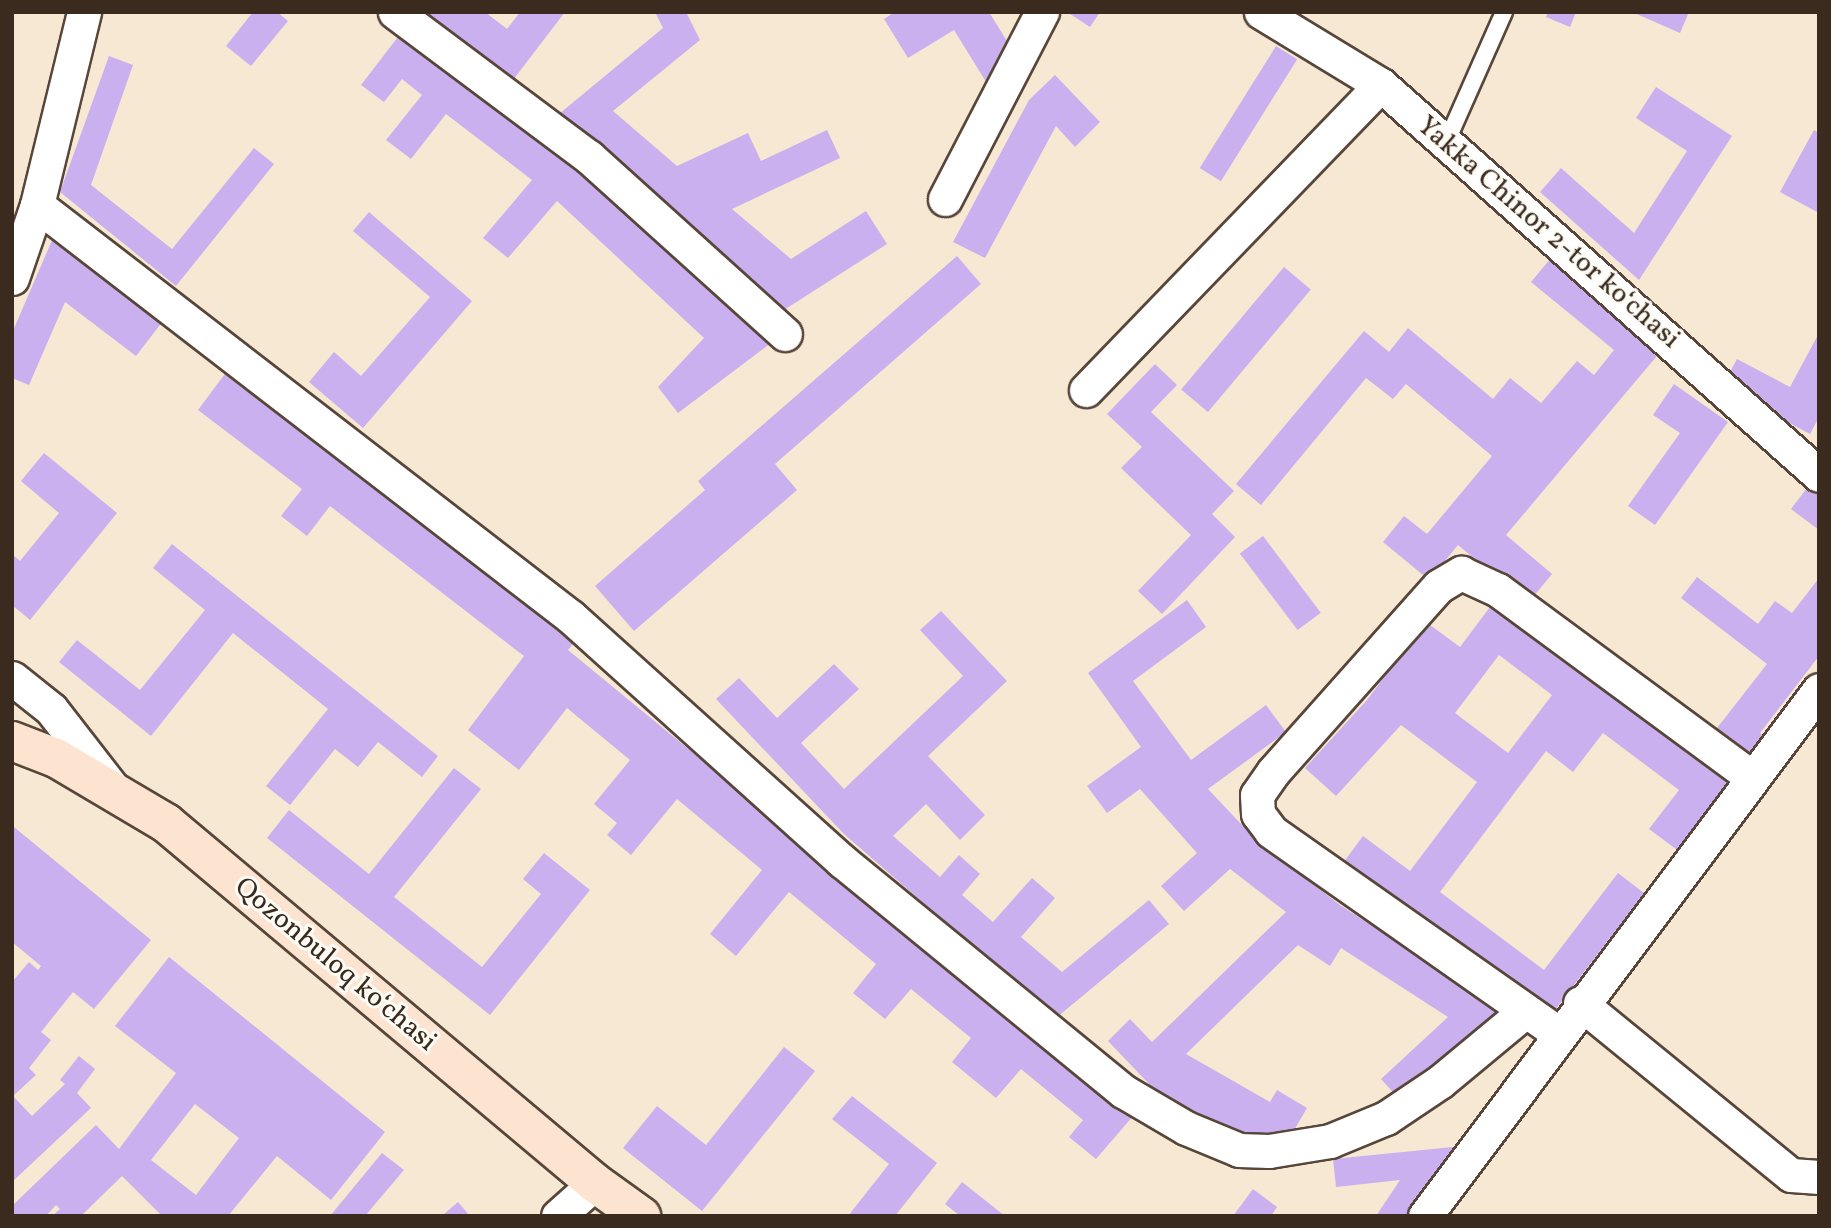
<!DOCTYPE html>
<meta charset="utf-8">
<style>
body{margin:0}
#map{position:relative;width:1831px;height:1228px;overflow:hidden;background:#f6e8d3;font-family:Vollkorn,serif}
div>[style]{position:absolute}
.building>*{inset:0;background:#cab0ee;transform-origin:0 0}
.roads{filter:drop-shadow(2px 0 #574639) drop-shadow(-2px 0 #574639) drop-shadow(0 2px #574639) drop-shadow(0 -2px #574639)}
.service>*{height:16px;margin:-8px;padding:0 8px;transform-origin:8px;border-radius:8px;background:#fff}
.minor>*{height:33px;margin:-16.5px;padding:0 16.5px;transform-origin:16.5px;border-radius:16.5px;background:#fff}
.secondary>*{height:38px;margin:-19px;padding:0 19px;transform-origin:19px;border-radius:19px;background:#fde4d0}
span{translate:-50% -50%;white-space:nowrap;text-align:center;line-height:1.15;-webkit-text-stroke:6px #fdfcf7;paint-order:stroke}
.street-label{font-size:28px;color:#3b2a1e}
.frame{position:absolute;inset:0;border:14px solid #3b2a1e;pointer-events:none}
</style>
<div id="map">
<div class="building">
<div style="clip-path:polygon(253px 12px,277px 12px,288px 21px,251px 66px,226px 46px)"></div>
<div style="clip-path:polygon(425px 12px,485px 12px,507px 29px,520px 12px,565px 12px,513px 80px)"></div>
<div style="clip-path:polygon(655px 12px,686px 12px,700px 40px,613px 111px,677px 166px,748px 133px,761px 161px,827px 130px,840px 158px,732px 209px,791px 259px,866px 211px,887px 244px,784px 310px,559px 114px,663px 28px)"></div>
<div style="clip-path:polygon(895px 12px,989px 12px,1010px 46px,988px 85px,954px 30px,908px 58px,884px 19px)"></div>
<div style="clip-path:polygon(1067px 12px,1100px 12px,1090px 27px)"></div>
<div style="clip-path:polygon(1548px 12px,1576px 12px,1570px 27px,1546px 17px)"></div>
<div style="clip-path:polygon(1632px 12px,1689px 12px,1680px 33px)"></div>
<div style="clip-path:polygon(404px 29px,584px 169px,771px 343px,678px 413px,658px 387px,704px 338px,557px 201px,508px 258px,483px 238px,532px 180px,446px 114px,411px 159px,386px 140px,422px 95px,402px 79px,384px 102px,361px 85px)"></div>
<div style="left:1276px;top:46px;width:25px;height:144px;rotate:32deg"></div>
<div style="clip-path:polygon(109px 56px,133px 65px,91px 185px,172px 249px,254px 148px,274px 164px,176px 286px,60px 192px)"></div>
<div style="clip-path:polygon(1055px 75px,1100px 122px,1075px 147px,1056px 126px,985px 258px,953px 242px,1029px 100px)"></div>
<div style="clip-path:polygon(1656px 87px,1732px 136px,1639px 280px,1540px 192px,1561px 168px,1634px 233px,1687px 151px,1636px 118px)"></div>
<div style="clip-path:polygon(1814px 130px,1819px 133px,1819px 213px,1780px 192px)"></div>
<div style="clip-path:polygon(369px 212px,472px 301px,363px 428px,309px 382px,334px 352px,361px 376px,430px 297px,353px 231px)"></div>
<div style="clip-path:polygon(53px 238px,163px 321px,136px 356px,65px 302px,29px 385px,12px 378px,12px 333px)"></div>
<div style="clip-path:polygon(1556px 252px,1667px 344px,1506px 535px,1552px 574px,1528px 603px,1458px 545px,1429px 580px,1383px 542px,1404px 516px,1427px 534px,1492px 456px,1406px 384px,1393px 399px,1366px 378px,1261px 505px,1236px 484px,1364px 331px,1389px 352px,1408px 328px,1493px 399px,1510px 378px,1541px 403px,1577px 361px,1594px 375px,1614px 350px,1531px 282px)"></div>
<div style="clip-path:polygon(957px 256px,981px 284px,775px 464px,797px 490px,634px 631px,595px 586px,705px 490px,698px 481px)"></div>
<div style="left:1284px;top:267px;width:35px;height:160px;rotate:40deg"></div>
<div style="clip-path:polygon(1819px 333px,1819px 417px,1810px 434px,1774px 415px,1730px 372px,1737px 359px,1790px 387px)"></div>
<div style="clip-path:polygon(1155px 364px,1177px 385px,1151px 412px,1234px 491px,1212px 514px,1235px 537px,1162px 614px,1138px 591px,1191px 535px,1121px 468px,1142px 447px,1107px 414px)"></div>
<div style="clip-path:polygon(227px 371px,576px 640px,568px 650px,1134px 1115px,1096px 1159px,1069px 1137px,1083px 1120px,1021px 1069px,996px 1098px,952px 1062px,971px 1038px,911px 989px,885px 1019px,853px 993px,876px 964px,789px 892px,736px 956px,710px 934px,762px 870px,677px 799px,631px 855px,607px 835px,617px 823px,594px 804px,630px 760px,567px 708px,519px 770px,468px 730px,524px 656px,330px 506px,307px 536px,281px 516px,302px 489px,198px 410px)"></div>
<div style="clip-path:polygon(1674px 384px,1728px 422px,1655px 525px,1628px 506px,1680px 433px,1653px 415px)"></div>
<div style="clip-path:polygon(44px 453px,117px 513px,30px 620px,12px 605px,12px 554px,20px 561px,59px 513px,21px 481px)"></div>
<div style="clip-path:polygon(1810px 484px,1819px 491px,1819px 530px,1791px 509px)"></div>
<div style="left:1263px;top:536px;width:96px;height:29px;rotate:53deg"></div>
<div style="clip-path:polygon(172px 544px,438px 756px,422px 777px,378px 742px,358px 767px,335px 749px,290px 805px,266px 786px,328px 709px,233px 633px,151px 736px,59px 662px,77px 640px,140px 690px,205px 610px,153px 568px)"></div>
<div style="clip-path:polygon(1697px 577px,1758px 624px,1775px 601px,1792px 613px,1819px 578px,1819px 656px,1760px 733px,1768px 739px,1748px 765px,1710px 737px,1767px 664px,1681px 598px)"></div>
<div style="clip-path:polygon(evenodd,1496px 599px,1739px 782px,1684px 855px,1649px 829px,1679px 790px,1603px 733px,1573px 772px,1546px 751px,1440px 892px,1544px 970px,1618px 873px,1644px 893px,1549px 1018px,1343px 863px,1363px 836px,1410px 871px,1477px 782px,1401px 725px,1336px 796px,1305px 768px,1367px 700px,1426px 622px,1460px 647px,1496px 599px,1499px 655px,1552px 695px,1508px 753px,1455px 713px,1499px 655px)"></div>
<div style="clip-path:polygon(1187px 600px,1206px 627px,1133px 681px,1191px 760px,1266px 705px,1286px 732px,1208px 789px,1258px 842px,1340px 905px,1500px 1009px,1401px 1101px,1381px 1079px,1448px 1017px,1341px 948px,1330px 966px,1298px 945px,1186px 1054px,1270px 1102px,1277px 1090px,1307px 1108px,1289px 1139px,1254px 1145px,1152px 1087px,1108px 1041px,1130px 1019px,1152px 1042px,1286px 912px,1230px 869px,1184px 911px,1161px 886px,1197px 853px,1140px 789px,1107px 813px,1087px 786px,1141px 747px,1088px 673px)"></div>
<div style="clip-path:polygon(941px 611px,1007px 681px,928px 756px,985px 815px,960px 840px,926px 804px,893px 836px,940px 877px,959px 855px,980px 874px,962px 895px,993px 922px,1032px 878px,1055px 898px,1021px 937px,1062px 972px,1149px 900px,1169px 924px,1056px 1018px,844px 834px,716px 699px,739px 678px,777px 718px,834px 664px,859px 689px,801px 743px,844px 789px,963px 676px,920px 630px)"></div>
<div style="clip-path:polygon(454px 768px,481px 789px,394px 897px,482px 967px,541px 894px,523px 879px,544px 853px,590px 890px,490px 1015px,267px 838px,289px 810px,369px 874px)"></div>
<div style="clip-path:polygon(14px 827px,151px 940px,94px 1009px,73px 992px,41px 1032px,51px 1040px,29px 1068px,36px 1075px,13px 1096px,32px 1116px,65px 1084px,60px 1080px,79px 1056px,95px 1069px,77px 1093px,91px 1108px,12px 1182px,12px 982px,29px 962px,38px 970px,41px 966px,12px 942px)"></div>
<div style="clip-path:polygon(evenodd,169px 957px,385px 1132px,331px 1200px,277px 1156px,228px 1216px,162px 1216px,122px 1176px,81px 1216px,52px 1216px,60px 1209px,56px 1205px,46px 1216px,12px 1216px,12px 1206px,96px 1125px,119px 1149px,176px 1073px,115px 1026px,169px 957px,195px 1104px,239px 1138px,196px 1195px,151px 1160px,195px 1104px)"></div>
<div style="clip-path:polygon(784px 1047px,815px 1071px,702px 1211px,623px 1148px,657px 1106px,706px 1145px)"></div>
<div style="clip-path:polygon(852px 1096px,937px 1163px,895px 1216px,848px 1216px,889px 1164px,832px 1119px)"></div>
<div style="clip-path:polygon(1463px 1146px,1415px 1216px,1376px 1216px,1400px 1180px,1336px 1187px,1333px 1159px)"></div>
<div style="clip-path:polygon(382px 1153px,404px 1170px,365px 1216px,330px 1216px)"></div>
<div style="clip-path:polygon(962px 1182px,1005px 1216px,960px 1216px,945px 1204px)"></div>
<div style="clip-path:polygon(1253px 1189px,1277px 1207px,1271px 1216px,1233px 1216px)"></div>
<div style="clip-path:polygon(458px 1202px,470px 1216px,442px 1216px)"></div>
</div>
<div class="roads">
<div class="service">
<div style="left:1446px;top:143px;width:143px;rotate:-66.1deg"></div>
</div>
<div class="minor">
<div style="left:395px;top:12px;width:242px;rotate:36.8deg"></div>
<div style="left:589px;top:157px;width:264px;rotate:42.1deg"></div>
<div style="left:1261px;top:12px;width:140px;rotate:31.3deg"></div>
<div style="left:1381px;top:85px;width:586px;rotate:41.68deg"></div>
<div style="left:945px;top:199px;width:211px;rotate:-62.6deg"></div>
<div style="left:37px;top:205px;width:674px;rotate:37.65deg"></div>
<div style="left:571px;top:617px;width:365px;rotate:42deg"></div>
<div style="left:842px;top:861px;width:363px;rotate:39.3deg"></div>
<div style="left:1123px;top:1091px;width:73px;rotate:30.4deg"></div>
<div style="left:1186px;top:1128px;width:57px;rotate:22.5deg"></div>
<div style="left:1239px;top:1150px;width:30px;rotate:2deg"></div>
<div style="left:1269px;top:1151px;width:62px;rotate:-9.3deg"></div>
<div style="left:1330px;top:1141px;width:61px;rotate:-22.3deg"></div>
<div style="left:1386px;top:1118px;width:66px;rotate:-33.9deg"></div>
<div style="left:1441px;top:1081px;width:108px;rotate:-39.7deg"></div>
<div style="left:12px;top:278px;width:77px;rotate:-71.1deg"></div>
<div style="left:37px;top:205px;width:199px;rotate:-76.3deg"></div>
<div style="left:1086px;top:390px;width:424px;rotate:-46deg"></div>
<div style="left:12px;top:678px;width:50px;rotate:38.5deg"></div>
<div style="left:51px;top:709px;width:98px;rotate:52.1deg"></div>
<div style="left:1580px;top:1003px;width:272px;rotate:39.2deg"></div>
<div style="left:1791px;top:1175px;width:28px;rotate:4deg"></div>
<div style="left:1558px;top:1033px;width:351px;rotate:-144.9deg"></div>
<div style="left:1271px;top:831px;width:21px;rotate:-127deg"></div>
<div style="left:1258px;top:814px;width:19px;rotate:-93deg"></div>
<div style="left:1257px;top:795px;width:28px;rotate:-55deg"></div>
<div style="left:1273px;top:772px;width:249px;rotate:-48.3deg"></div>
<div style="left:1439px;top:586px;width:26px;rotate:-31deg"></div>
<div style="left:1461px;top:573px;width:41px;rotate:24.7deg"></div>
<div style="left:1498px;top:590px;width:315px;rotate:36.4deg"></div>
<div style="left:558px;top:1216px;width:50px;rotate:-41.7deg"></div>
<div style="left:1425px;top:1216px;width:657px;rotate:-53.16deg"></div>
</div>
<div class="secondary">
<div style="left:12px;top:741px;width:47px;rotate:21.1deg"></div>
<div style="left:56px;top:758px;width:128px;rotate:30.6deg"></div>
<div style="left:166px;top:823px;width:560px;rotate:40deg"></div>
<div style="left:595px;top:1183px;width:57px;rotate:35.7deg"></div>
</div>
</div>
<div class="street-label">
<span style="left:1548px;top:233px;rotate:41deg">Yakka Chinor 2-tor koʻchasi</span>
<span style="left:335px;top:965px;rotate:40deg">Qozonbuloq koʻchasi</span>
</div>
<div class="frame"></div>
</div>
